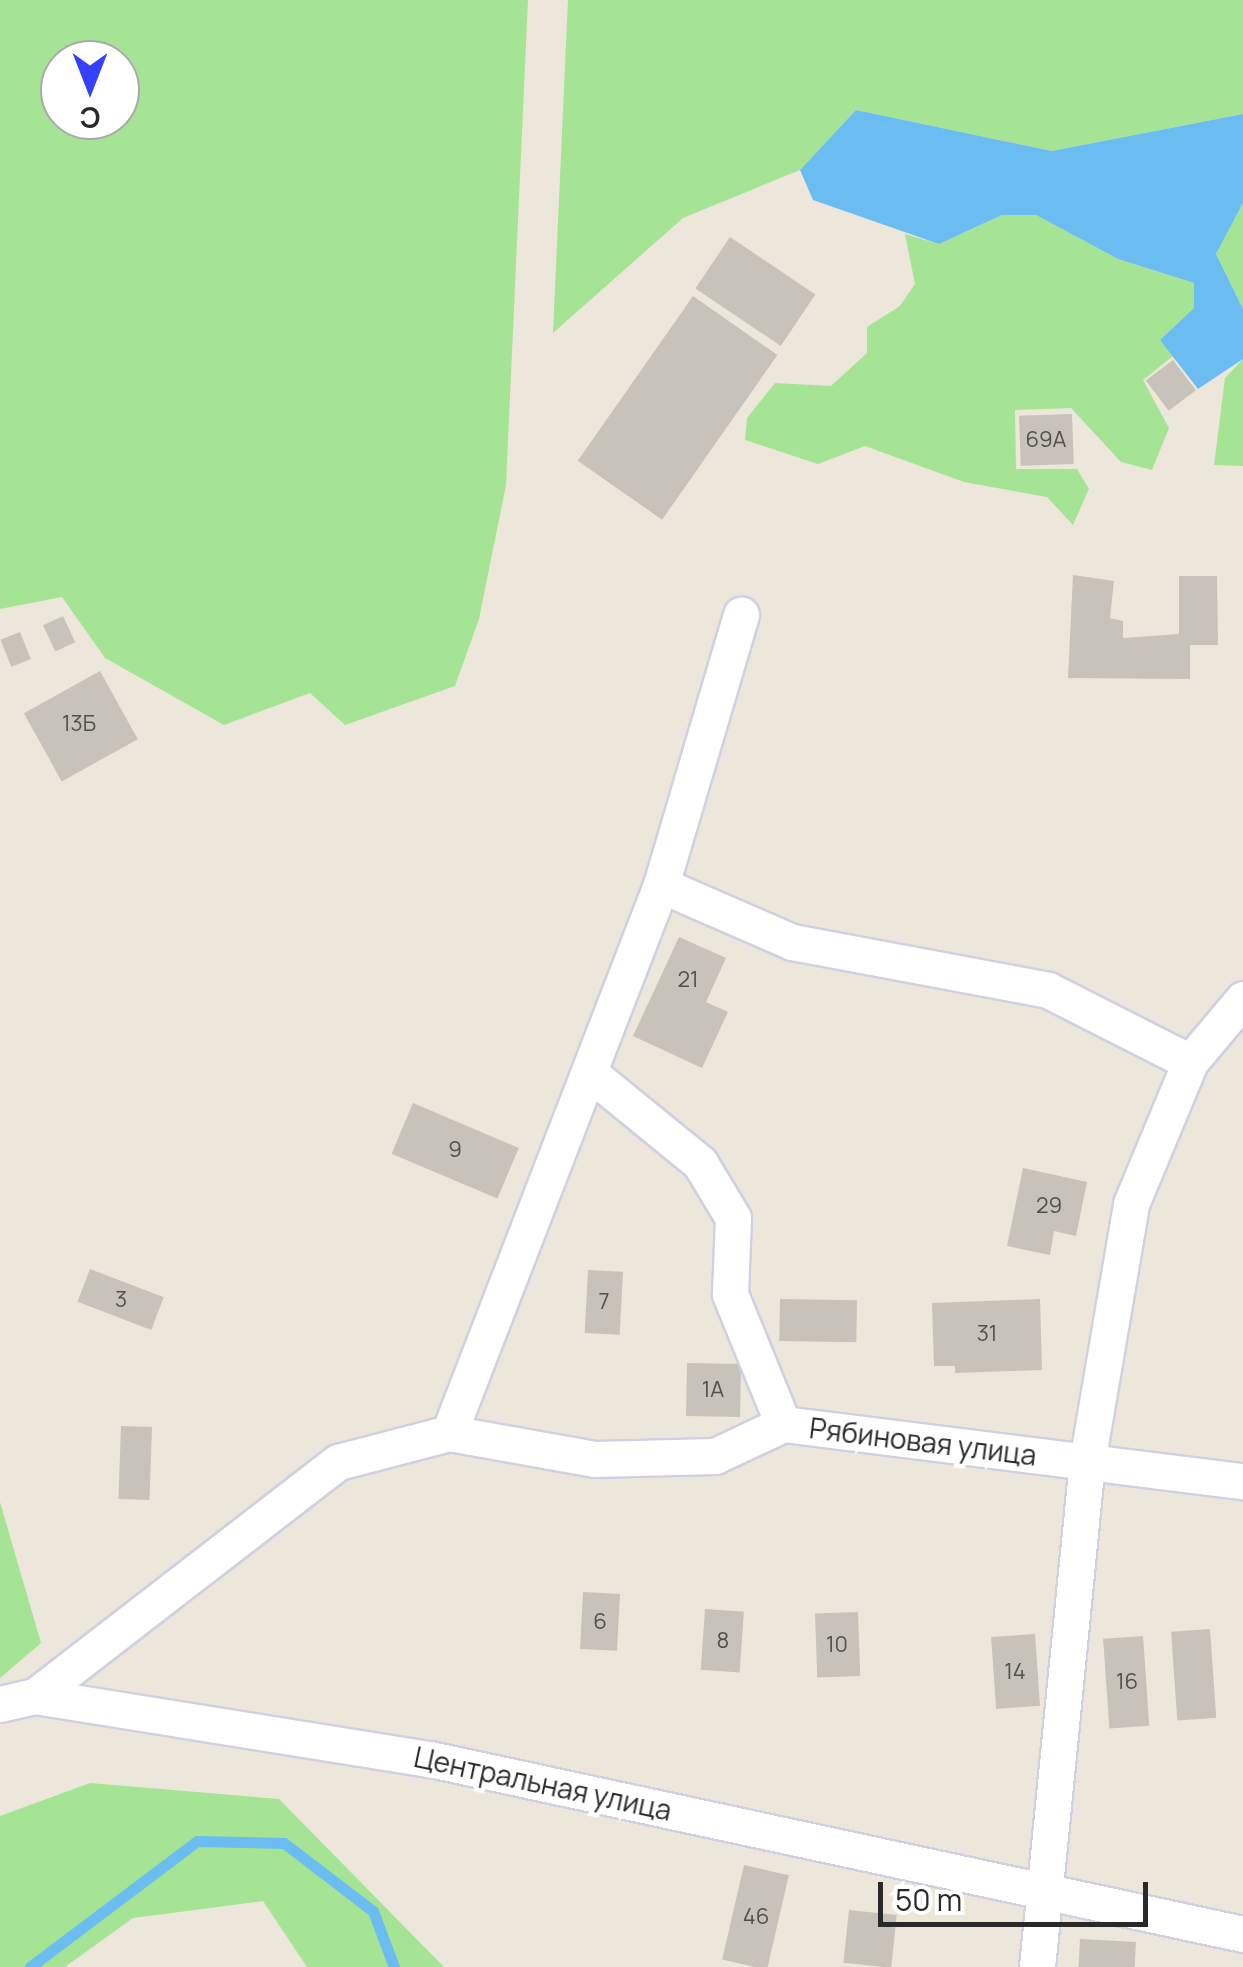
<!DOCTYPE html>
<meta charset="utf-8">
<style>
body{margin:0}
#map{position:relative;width:1243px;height:1967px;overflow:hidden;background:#ece7da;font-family:Manrope,sans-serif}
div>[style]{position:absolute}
.green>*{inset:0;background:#a5e495}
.water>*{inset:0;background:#6abcf1}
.stream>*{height:11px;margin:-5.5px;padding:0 5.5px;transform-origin:5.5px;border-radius:5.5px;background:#6abcf1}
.building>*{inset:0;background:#c7c3ba;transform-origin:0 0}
.roads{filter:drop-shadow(2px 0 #cfd1e3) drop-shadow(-2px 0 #cfd1e3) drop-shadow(0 2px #cfd1e3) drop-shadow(0 -2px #cfd1e3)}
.minor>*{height:35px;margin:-17.5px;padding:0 17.5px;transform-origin:17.5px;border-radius:17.5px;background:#fff}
span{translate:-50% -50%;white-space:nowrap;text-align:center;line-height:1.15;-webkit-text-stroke:9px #fff;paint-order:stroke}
.number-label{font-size:22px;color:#50504d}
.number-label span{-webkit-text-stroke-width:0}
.street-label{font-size:28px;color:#292929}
.north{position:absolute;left:40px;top:40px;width:100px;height:100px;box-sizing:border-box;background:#fff;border:2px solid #a9a9a9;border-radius:50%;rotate:180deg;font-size:28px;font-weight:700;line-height:40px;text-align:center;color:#292929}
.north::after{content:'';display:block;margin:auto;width:35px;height:45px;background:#3540fe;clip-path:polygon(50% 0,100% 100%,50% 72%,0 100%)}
.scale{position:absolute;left:878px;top:1882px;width:270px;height:45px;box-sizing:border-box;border:5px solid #292929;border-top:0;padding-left:12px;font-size:30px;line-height:35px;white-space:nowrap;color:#292929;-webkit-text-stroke:8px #fff;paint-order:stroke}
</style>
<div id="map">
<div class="green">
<div style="clip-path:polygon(evenodd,0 0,528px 0,506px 485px,479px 619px,455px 686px,345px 725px,310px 693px,224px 725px,105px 658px,62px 597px,0 609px,0 0,60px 60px,120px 60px,120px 120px,60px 120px,60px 60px)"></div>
<div style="clip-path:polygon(568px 0,1243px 0,1243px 114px,1052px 151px,856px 110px,800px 170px,683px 218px,553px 333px)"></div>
<div style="clip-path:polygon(1243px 203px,1243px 309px,1216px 254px)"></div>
<div style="clip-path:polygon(1002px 215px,1036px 215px,1118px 259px,1194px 283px,1194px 308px,1160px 340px,1173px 356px,1143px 380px,1169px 428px,1152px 470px,1121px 462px,1071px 408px,1015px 410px,1016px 469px,1077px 469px,1089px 489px,1073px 525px,1047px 497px,964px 482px,865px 446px,818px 464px,745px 440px,747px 418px,775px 383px,831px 386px,867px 353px,867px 327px,900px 306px,915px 284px,905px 234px,939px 244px)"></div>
<div style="clip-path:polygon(1243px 359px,1243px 466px,1214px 465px,1225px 378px)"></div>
<div style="clip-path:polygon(0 1502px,41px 1643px,0 1678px)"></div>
<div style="clip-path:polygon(90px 1783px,279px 1799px,444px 1967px,307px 1967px,263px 1901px,133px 1918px,65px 1967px,0 1967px,0 1816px)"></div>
</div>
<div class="water">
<div style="clip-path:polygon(856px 110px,1052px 151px,1243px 114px,1243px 203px,1216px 254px,1243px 309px,1243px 359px,1198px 389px,1160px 340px,1194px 308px,1194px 283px,1118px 259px,1036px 215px,1002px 215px,939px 244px,813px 200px,800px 170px)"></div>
</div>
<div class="stream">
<div style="left:30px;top:1967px;width:209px;rotate:-37deg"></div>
<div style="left:197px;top:1841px;width:87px;rotate:1.3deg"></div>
<div style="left:284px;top:1843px;width:112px;rotate:37.4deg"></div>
<div style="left:373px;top:1911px;width:60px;rotate:69.4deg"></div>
</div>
<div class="building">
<div style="left:730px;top:237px;width:103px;height:62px;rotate:34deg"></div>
<div style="left:693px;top:296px;width:103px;height:201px;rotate:35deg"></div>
<div style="left:1173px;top:360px;width:38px;height:34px;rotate:53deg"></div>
<div style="left:1072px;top:414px;width:50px;height:53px;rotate:88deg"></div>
<div style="clip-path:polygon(1073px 575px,1114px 581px,1110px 618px,1123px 621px,1123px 638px,1179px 634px,1179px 576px,1217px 576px,1218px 645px,1190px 645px,1190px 679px,1068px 678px)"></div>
<div style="left:63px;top:616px;width:29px;height:22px;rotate:65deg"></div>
<div style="left:20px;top:632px;width:29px;height:21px;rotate:68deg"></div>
<div style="left:100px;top:671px;width:78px;height:87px;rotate:61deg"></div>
<div style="clip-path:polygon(679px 937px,726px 958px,706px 1002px,728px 1012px,702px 1068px,633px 1036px)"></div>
<div style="left:413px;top:1103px;width:115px;height:55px;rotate:23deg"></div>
<div style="clip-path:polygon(1023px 1168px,1087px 1182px,1076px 1236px,1054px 1231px,1050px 1255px,1007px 1246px)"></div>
<div style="left:90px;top:1269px;width:79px;height:35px;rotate:21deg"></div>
<div style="left:588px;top:1270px;width:35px;height:63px;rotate:3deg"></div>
<div style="left:780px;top:1299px;width:77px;height:42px;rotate:1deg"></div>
<div style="clip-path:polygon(1040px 1299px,1042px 1370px,955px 1373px,955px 1366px,934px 1366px,932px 1303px)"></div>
<div style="left:687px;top:1363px;width:54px;height:53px;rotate:1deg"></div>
<div style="left:121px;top:1426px;width:31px;height:73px;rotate:2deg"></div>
<div style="left:583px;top:1592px;width:37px;height:57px;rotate:3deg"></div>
<div style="left:705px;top:1609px;width:39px;height:61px;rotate:4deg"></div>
<div style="left:858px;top:1612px;width:64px;height:43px;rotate:88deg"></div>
<div style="left:1210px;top:1629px;width:89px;height:39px;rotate:86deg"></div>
<div style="left:1035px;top:1634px;width:72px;height:44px;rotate:86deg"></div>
<div style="left:1143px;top:1636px;width:90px;height:40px;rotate:86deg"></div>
<div style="left:744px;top:1865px;width:46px;height:97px;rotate:13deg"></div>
<div style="left:849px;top:1910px;width:48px;height:53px;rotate:6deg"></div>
<div style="left:1080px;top:1939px;width:56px;height:28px;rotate:3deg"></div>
</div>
<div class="roads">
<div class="minor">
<div style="left:661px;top:885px;width:143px;rotate:23.5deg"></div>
<div style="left:792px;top:942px;width:260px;rotate:10.6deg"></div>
<div style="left:1048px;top:990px;width:159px;rotate:26.9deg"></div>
<div style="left:591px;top:1074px;width:141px;rotate:39.2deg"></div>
<div style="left:700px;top:1163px;width:64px;rotate:59deg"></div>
<div style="left:733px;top:1218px;width:76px;rotate:92.3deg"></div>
<div style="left:730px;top:1294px;width:140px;rotate:67.8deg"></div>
<div style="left:449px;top:1433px;width:588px;rotate:-68.85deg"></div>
<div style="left:661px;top:885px;width:282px;rotate:-73.5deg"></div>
<div style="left:35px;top:1696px;width:383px;rotate:-37.7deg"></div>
<div style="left:338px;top:1462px;width:115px;rotate:-14.6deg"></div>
<div style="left:449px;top:1433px;width:148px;rotate:10.1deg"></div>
<div style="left:595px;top:1459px;width:120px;rotate:-1.4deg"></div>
<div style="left:715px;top:1456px;width:75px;rotate:-25.2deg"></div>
<div style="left:783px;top:1424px;width:464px;rotate:7.1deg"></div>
<div style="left:0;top:1704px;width:36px;rotate:-13deg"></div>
<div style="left:35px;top:1696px;width:400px;rotate:9.1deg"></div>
<div style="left:430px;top:1759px;width:832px;rotate:12.15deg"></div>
<div style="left:1037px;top:1967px;width:507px;rotate:-84.35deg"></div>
<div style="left:1087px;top:1462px;width:262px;rotate:-80.3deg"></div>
<div style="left:1131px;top:1204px;width:154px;rotate:-67.4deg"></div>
<div style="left:1190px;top:1062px;width:82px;rotate:-49.9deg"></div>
</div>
</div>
<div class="number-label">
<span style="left:1046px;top:440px">69А</span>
<span style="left:79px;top:724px">13Б</span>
<span style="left:688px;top:980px">21</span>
<span style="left:455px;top:1150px">9</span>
<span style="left:1049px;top:1206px">29</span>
<span style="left:121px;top:1300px">3</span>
<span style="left:604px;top:1302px">7</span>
<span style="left:987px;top:1334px">31</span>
<span style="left:713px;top:1390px">1А</span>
<span style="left:600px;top:1622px">6</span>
<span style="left:723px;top:1641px">8</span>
<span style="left:837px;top:1645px">10</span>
<span style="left:1015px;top:1672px">14</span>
<span style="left:1127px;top:1682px">16</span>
<span style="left:756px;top:1917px">46</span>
</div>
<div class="street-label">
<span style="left:923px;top:1441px;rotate:7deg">Рябиновая улица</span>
<span style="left:543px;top:1783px;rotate:12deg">Центральная улица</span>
</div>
<div class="north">С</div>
<div class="scale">50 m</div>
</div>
